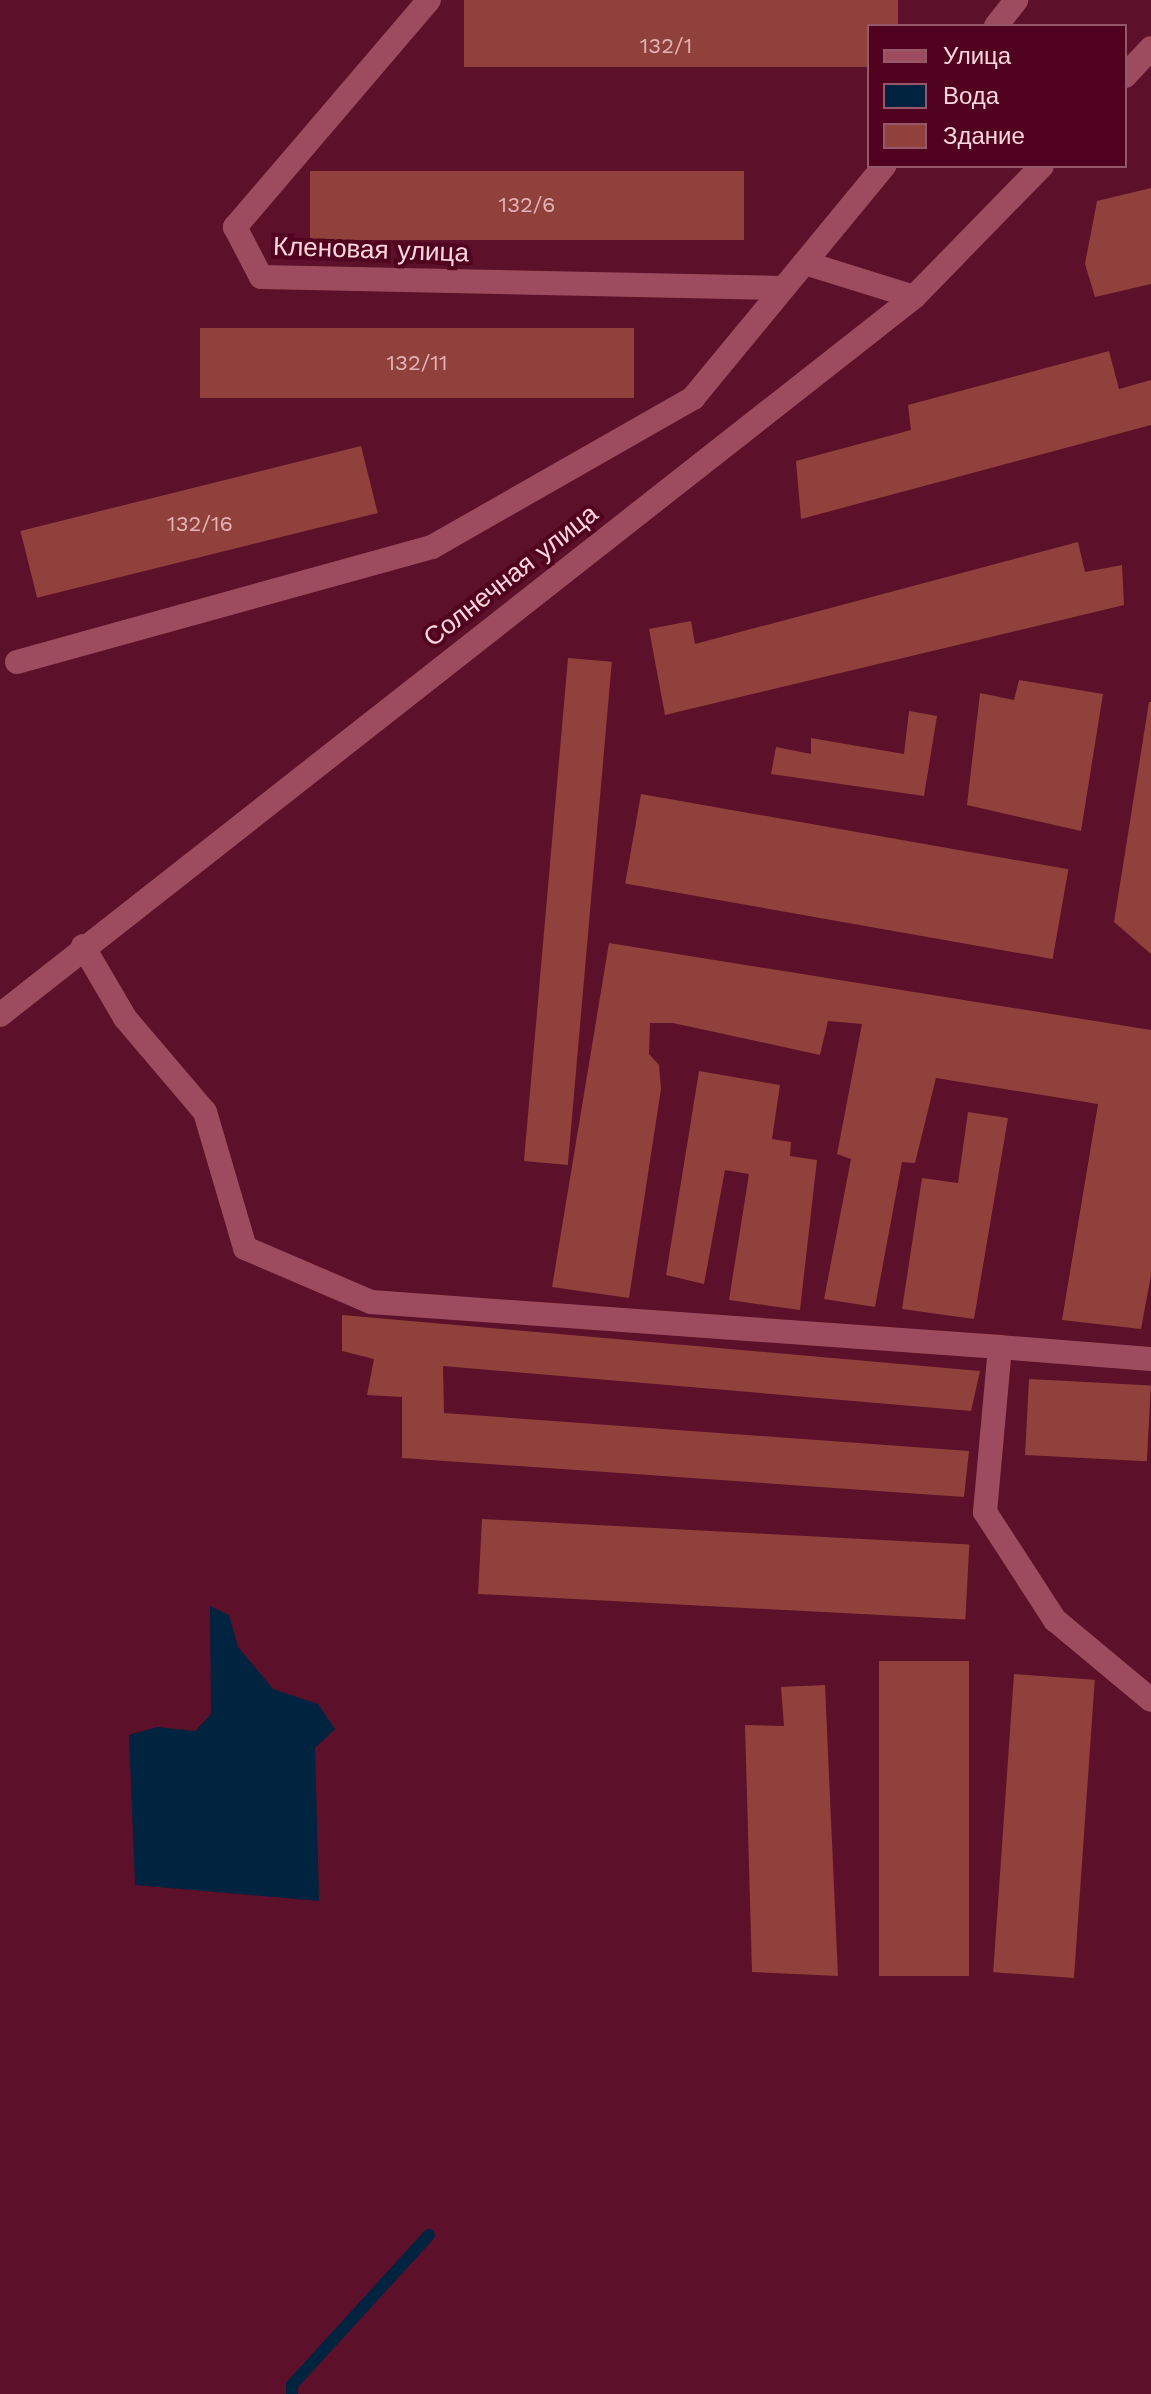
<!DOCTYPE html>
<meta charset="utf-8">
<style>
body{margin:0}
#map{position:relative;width:1151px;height:2394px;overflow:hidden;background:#5c1029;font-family:"Work Sans",sans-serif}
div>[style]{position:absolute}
.water>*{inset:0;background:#00233f}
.stream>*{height:12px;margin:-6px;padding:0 6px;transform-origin:6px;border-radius:6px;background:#00233f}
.building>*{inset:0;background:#90413b;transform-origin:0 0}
.lane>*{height:24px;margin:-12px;padding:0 12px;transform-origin:12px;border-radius:12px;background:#9d4c5f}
.street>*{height:24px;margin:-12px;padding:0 12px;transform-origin:12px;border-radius:12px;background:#9d4c5f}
span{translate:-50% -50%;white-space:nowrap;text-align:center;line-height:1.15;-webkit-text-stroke:8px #50021f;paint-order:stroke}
.number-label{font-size:22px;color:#e2b2b5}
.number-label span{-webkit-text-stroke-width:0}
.street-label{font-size:26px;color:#fed7de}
.legend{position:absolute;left:867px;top:24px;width:260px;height:144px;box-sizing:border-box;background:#50021f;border:2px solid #96576b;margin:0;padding:10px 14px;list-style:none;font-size:24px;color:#fed7de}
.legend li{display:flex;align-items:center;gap:16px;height:40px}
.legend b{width:40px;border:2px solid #96576b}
</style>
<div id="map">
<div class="water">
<div style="clip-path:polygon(210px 1606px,229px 1615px,238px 1647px,273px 1689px,318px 1704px,335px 1729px,315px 1748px,319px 1901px,135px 1885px,129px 1735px,157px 1727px,195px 1731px,211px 1714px)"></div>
</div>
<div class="stream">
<div style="left:292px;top:2394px;width:9px;rotate:-90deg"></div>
<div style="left:292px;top:2385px;width:203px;rotate:-47.6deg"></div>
</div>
<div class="building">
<div style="clip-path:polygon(464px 0,898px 0,898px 26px,869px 26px,869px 67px,464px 67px)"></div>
<div style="left:310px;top:171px;width:434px;height:69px"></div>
<div style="clip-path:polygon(1151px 188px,1151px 284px,1095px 297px,1085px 264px,1097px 201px)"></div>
<div style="left:200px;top:328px;width:434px;height:70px"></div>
<div style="clip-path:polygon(1109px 351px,1119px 389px,1151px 380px,1151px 425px,801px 519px,796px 461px,911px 430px,908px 405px)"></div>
<div style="left:361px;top:446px;width:69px;height:351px;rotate:76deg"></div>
<div style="clip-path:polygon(1078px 542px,1085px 572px,1122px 565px,1124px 605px,665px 715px,649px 629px,691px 621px,695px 644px)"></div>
<div style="left:568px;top:658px;width:44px;height:505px;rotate:5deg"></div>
<div style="clip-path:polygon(1019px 680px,1103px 694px,1081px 831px,967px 805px,980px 693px,1014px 700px)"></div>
<div style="clip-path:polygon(1149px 702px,1151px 702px,1151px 954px,1114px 922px)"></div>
<div style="clip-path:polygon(909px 711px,937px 716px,924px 796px,771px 774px,776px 747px,811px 754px,811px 738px,904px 754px)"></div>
<div style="left:641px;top:794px;width:434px;height:91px;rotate:10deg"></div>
<div style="clip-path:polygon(609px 943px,1151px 1030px,1151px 1275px,1141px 1329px,1062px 1320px,1098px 1104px,936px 1078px,915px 1163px,902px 1162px,875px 1307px,824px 1299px,851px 1159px,837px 1154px,862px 1024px,828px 1021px,820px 1055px,673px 1023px,650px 1023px,649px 1054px,659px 1065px,661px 1089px,629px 1298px,552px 1287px)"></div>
<div style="clip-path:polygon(699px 1071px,780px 1085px,772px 1139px,791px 1142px,790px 1156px,817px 1160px,800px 1310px,729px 1300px,749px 1174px,725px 1170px,704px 1284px,666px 1275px)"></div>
<div style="clip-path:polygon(968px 1112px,1008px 1118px,974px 1319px,902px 1309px,922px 1178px,958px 1183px)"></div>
<div style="clip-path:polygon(342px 1315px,980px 1371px,971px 1411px,443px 1366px,444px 1413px,969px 1451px,964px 1497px,402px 1458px,402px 1397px,367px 1395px,374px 1359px,342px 1351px)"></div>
<div style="left:1029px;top:1379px;width:122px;height:76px;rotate:3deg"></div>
<div style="left:482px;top:1519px;width:488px;height:75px;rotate:3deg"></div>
<div style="left:969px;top:1661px;width:315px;height:90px;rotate:90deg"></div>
<div style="left:1014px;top:1674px;width:81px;height:299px;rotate:4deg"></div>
<div style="clip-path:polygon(825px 1685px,838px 1976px,752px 1972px,745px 1725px,784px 1726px,781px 1687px)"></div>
</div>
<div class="lane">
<div style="left:83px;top:946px;width:83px;rotate:59.7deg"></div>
<div style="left:125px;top:1018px;width:123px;rotate:49.6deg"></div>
<div style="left:205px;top:1112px;width:142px;rotate:73.6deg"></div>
<div style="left:245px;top:1248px;width:137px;rotate:23.2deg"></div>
<div style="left:371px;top:1302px;width:631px;rotate:4.09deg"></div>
<div style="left:1151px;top:1359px;width:151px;rotate:-175.5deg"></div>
<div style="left:1000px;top:1347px;width:166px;rotate:95.2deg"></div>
<div style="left:985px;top:1512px;width:129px;rotate:57.1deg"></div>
<div style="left:1055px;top:1620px;width:125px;rotate:39.8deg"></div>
</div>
<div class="street">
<div style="left:429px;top:0;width:299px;rotate:130.5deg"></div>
<div style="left:235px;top:227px;width:56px;rotate:62.5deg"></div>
<div style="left:261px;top:277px;width:522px;rotate:1.21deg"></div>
<div style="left:996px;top:26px;width:33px;rotate:-52deg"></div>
<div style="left:1125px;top:76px;width:38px;rotate:-47deg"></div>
<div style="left:805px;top:263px;width:114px;rotate:17.3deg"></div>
<div style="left:17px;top:662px;width:431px;rotate:-15.5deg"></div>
<div style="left:432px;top:547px;width:301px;rotate:-29.7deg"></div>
<div style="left:693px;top:398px;width:301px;rotate:-50.5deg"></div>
<div style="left:0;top:1015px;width:1162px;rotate:-38.15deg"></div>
<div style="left:914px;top:297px;width:183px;rotate:-45.7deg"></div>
</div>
<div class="number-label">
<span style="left:666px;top:46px">132/1</span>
<span style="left:527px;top:205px">132/6</span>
<span style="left:417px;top:363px">132/11</span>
<span style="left:200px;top:524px">132/16</span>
</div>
<div class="street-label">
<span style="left:371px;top:250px;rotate:2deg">Кленовая улица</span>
<span style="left:511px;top:576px;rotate:-38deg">Солнечная улица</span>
</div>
<ul class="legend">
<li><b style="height:10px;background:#9d4c5f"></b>Улица</li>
<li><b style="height:22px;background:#00233f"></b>Вода</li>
<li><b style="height:22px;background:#90413b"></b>Здание</li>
</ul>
</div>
